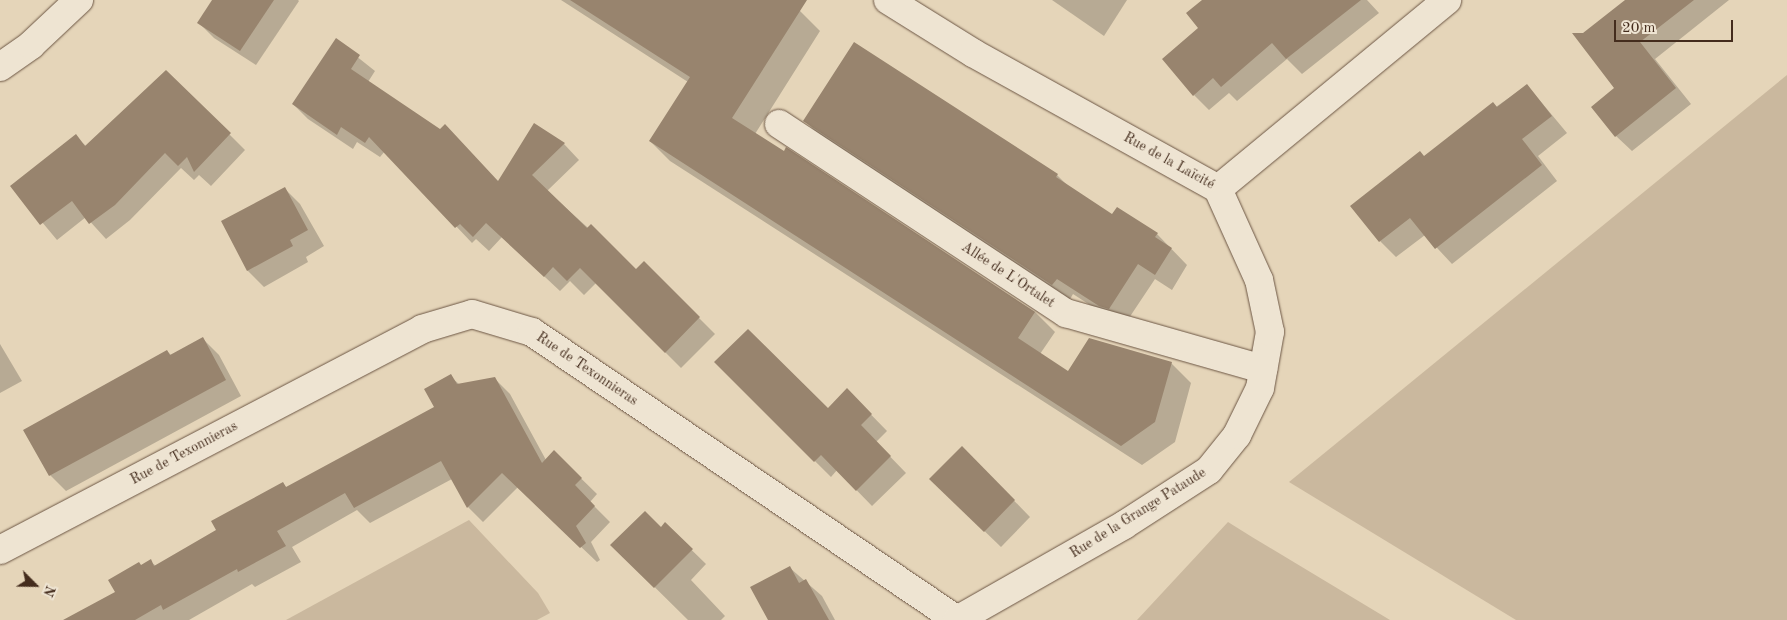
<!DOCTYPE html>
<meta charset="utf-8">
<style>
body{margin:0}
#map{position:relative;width:1787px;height:620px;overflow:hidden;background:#e5d5b9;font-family:"Old Standard TT",serif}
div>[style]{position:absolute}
.green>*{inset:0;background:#cab89e}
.shadow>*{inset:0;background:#0003}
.building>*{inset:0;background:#98846e}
.roads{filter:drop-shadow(0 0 1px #6c5644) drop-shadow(0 0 1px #6c5644)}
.street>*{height:28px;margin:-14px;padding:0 14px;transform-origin:14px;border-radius:14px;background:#eee4d2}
span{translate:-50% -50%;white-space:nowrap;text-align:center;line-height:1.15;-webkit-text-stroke:5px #eee4d2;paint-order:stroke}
.street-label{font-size:14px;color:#442c1d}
.north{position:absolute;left:10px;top:560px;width:50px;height:50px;-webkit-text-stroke:4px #eee4d2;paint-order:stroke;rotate:113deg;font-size:14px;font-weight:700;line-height:20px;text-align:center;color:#442c1d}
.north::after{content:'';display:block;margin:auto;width:18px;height:22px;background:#442c1d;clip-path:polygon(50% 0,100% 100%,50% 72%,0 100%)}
.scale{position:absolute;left:1614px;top:20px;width:119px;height:22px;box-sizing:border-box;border:2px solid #442c1d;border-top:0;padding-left:6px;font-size:15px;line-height:18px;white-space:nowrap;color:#442c1d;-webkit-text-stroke:4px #eee4d2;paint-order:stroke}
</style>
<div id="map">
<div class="green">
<i style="clip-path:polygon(1787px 75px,1787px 620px,1516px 620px,1289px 482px)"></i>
<i style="clip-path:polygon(469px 520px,538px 593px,550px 613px,537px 620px,286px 620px)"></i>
<i style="clip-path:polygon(1228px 522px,1252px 537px,1390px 620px,1137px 620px)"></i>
</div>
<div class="shadow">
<i style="clip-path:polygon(213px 0,298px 0,299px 1px,256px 65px,214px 38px,199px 23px)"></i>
<i style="clip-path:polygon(561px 0,783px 0,800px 11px,820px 31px,755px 134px,1035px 312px,1055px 332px,1040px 354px,1069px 373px,1171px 363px,1191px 383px,1175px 442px,1142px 465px,670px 161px,650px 141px,688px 82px)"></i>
<i style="clip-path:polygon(1052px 0,1127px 0,1104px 36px)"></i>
<i style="clip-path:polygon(1261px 0,1367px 0,1379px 13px,1302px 74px,1287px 59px,1237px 101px,1229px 93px,1209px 110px,1194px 95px)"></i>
<i style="clip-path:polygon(1627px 0,1729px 0,1655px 59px,1691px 104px,1632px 151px,1616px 136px,1616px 89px,1584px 34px)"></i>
<i style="clip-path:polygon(336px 40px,375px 71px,368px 82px,499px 182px,534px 125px,564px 144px,579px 160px,547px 191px,636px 271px,644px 263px,715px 334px,681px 368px,596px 283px,584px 295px,570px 281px,560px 291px,502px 237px,489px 251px,476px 239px,472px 243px,385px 151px,380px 157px,357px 142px,353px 149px,308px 119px,293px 104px)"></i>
<i style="clip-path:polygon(166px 71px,245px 150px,211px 186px,199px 175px,194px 180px,181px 168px,130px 220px,106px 239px,86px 217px,57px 240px,12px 186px,75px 136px,86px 146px)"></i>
<i style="clip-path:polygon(1527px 85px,1567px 133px,1538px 156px,1557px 181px,1452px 264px,1425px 235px,1396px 257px,1380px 241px,1425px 157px)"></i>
<i style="clip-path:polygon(805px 121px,1057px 175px,1070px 188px,1113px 216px,1157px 234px,1187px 265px,1172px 290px,1155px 279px,1125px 324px,1116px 322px,1073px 294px,1069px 301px,821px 137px)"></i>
<i style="clip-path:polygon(284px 188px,300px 204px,324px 246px,306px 257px,308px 262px,264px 287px,248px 271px,222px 222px)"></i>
<i style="clip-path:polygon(203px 339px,219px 355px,241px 396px,66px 491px,50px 475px,167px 351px,172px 356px)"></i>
<i style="clip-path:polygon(0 344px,22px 381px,0 393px)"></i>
<i style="clip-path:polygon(715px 362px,828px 409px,847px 390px,887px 431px,876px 442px,906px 473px,872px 506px,837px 470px,831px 477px)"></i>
<i style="clip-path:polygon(450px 376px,460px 385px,494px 378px,510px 394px,546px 460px,554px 452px,597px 494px,590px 502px,610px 522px,591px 542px,600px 560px,597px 562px,518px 487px,483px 522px,468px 507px,452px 479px,370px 523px,357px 510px,292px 547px,301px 562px,255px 587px,252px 584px,189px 620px,65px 620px,117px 593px,142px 566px,150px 561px,156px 566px,217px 531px,283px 484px,287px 488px,436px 408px)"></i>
<i style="clip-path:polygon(962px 447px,1030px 517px,1001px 547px,947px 495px)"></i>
<i style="clip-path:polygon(665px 524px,706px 564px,691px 580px,725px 616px,721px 620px,688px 620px,612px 545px,661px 529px)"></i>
<i style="clip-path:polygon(790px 568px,822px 596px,835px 620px,769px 620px)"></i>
</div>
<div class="building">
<i style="clip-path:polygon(212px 0,274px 0,240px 51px,197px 23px)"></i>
<i style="clip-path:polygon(570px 0,807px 0,732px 118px,784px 151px,786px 147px,1035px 312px,1018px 338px,1068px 371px,1089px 338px,1172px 362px,1155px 422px,1121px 446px,649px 141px,690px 77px)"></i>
<i style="clip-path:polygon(1202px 0,1361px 0,1286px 59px,1272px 43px,1221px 87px,1213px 78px,1193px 96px,1162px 59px,1198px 28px,1186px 13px)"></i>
<i style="clip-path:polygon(1625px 0,1694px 0,1640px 42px,1676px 88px,1615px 137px,1591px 107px,1614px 88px,1572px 33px,1583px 33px)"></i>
<i style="clip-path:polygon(336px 38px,360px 55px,351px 69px,440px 129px,445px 124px,498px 181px,534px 123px,565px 143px,532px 175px,587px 228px,591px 224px,636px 269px,644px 261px,700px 317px,665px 353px,580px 268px,567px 281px,553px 267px,544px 277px,486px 223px,473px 237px,460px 224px,455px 228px,369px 137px,365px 143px,341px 127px,337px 135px,292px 104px)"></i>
<i style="clip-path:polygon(854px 42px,1058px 174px,1056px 177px,1112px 214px,1117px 207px,1158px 233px,1155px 237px,1172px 248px,1155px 275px,1138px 264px,1109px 309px,1099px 306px,1057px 279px,1052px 285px,803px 121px)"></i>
<i style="clip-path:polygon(166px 70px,231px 133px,194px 172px,187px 157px,178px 166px,165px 153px,115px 205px,89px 224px,72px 201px,40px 225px,10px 186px,76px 134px,85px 146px)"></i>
<i style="clip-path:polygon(1527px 84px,1552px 116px,1522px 139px,1542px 165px,1435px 249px,1410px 218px,1379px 242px,1350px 206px,1420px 151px,1424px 156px,1493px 102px,1497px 107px)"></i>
<i style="clip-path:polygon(285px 187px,308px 230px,290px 240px,293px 246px,247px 271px,221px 221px)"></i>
<i style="clip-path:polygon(748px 329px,828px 408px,847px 388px,872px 414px,861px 425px,891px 456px,856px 491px,821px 455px,814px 462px,714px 362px)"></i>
<i style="clip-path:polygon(203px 337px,226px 380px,49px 476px,23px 430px,167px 350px,170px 355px)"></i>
<i style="clip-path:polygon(451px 374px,457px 384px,495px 377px,542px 463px,554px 450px,582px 478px,575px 485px,595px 506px,576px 526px,586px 543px,580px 548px,502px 473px,467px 508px,441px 461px,354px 508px,345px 493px,277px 531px,286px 546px,238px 572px,237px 569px,163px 610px,161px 605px,135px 620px,63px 620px,115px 592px,108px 580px,139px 562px,141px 565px,151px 559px,154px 566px,216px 530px,211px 521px,283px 482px,286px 487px,434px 407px,424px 389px)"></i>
<i style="clip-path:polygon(962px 446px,1015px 500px,984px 532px,929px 479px)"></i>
<i style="clip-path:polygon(645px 511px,661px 527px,665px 522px,693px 549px,654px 588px,610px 545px)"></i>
<i style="clip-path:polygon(790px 566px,799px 583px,806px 579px,829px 620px,768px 620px,750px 587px)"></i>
</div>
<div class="roads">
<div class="street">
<i style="left:888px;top:0;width:100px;rotate:31.9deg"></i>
<i style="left:973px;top:53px;width:280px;rotate:29deg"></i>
<i style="left:0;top:67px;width:38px;rotate:-35deg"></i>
<i style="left:31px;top:45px;width:66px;rotate:-43.2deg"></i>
<i style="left:779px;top:124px;width:344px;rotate:33.4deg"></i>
<i style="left:1066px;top:313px;width:205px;rotate:15.9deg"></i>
<i style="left:1218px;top:189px;width:297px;rotate:-39.5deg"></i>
<i style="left:0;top:550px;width:476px;rotate:-27.6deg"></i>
<i style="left:422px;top:329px;width:52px;rotate:-16.7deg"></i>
<i style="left:472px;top:314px;width:63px;rotate:16.7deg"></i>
<i style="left:532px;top:332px;width:513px;rotate:34.12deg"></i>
<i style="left:957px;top:620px;width:192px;rotate:-29.6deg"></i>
<i style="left:1124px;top:525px;width:101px;rotate:-32.9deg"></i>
<i style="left:1209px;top:470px;width:45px;rotate:-51.3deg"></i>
<i style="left:1237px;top:435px;width:52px;rotate:-63.9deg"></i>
<i style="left:1260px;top:388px;width:57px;rotate:-79.9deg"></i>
<i style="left:1270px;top:332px;width:53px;rotate:-101.9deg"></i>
<i style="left:1259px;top:280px;width:100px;rotate:-114.3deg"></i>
</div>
</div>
<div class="street-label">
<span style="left:1169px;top:161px;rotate:29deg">Rue de la Laïcité</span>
<span style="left:1008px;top:275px;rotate:33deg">Allée de L'Ortalet</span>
<span style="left:587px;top:369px;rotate:34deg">Rue de Texonnieras</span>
<span style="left:184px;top:453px;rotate:-28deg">Rue de Texonnieras</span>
<span style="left:1138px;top:513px;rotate:-32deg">Rue de la Grange Pataude</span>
</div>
<div class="north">N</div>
<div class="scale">20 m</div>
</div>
